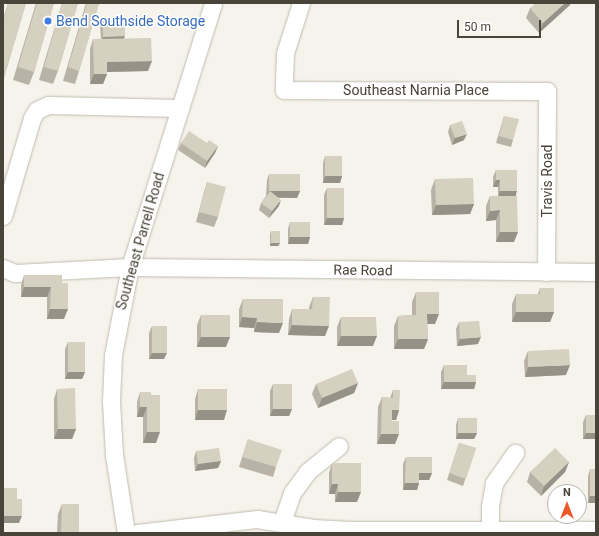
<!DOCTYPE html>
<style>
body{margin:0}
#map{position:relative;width:599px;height:536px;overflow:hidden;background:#f5f3ec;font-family:Roboto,sans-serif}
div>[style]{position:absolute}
.roads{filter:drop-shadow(0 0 1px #c0bbae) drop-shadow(0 0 1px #c0bbae)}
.minor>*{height:17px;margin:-8.5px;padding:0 8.5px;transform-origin:8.5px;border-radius:8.5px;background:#fff}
.wall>*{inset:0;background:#b8b3a6}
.shaded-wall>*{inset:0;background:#969287}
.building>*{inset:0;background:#d6d0c1}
.dots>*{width:11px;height:11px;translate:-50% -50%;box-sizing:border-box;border:2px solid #fff;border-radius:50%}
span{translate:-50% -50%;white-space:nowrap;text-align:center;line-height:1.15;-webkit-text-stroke:3px #fff;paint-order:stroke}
.shop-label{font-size:14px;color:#366cbe}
.left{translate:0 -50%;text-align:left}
.street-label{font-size:14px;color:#494439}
.frame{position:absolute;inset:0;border:4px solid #494439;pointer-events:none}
.north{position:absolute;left:547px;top:484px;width:40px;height:40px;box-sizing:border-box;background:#fff;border:1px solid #b6b4b0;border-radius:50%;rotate:0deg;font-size:11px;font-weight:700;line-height:16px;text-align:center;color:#494439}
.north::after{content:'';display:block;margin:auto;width:14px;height:18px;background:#ee5929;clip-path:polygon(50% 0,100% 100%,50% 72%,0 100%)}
.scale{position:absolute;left:457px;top:20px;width:84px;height:18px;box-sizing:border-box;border:2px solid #494439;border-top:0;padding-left:5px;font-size:12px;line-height:14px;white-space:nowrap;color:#494439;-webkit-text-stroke:3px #fff;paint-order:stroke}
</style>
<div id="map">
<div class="roads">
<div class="minor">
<i style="left:301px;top:3px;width:52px;rotate:107.7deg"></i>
<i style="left:285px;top:53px;width:37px;rotate:92deg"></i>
<i style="left:284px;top:90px;width:263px;rotate:0.2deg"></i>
<i style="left:547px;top:91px;width:181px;rotate:90.3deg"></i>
<i style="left:3px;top:216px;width:102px;rotate:-73.5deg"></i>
<i style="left:32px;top:118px;width:9px;rotate:-58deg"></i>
<i style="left:37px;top:110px;width:12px;rotate:-24deg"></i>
<i style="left:48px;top:105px;width:132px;rotate:1.3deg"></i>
<i style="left:3px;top:268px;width:13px;rotate:23deg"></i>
<i style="left:15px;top:273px;width:115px;rotate:-3deg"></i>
<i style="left:130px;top:267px;width:466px;rotate:0.6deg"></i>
<i style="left:282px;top:522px;width:31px;rotate:-71deg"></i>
<i style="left:292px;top:493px;width:26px;rotate:-54deg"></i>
<i style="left:307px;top:472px;width:41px;rotate:-39.1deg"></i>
<i style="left:126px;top:533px;width:79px;rotate:-98.7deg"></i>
<i style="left:114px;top:455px;width:54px;rotate:-93.2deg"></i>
<i style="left:111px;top:401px;width:46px;rotate:-87.5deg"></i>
<i style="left:113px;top:355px;width:90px;rotate:-79.1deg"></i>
<i style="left:130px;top:267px;width:277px;rotate:-72.5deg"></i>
<i style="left:137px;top:533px;width:121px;rotate:-6.7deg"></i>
<i style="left:257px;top:519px;width:57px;rotate:9.1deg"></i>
<i style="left:313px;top:528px;width:37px;rotate:3deg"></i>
<i style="left:350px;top:530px;width:246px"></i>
<i style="left:490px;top:533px;width:27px;rotate:-90deg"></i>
<i style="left:490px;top:506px;width:23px;rotate:-80deg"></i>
<i style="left:494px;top:483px;width:37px;rotate:-55deg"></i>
</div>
</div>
<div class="wall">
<i style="clip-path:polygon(8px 3px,26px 3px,3px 81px,3px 19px)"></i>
<i style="clip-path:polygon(36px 3px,54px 3px,34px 72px,29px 85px,13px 80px)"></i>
<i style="clip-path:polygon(62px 3px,78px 3px,58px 71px,53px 84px,39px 80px)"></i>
<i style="clip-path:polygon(86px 3px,99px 3px,79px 71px,75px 84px,63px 81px)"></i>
<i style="clip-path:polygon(570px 5px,539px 33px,526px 18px,530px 8px)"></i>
<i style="clip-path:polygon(103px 19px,124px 39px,148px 71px,107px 72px,107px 74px,103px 84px,90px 84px,90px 49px,93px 39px,101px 39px,100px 25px)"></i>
<i style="clip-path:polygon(504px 116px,513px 140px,511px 147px,496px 143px)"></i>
<i style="clip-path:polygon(450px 125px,464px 140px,452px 145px,448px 132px)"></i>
<i style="clip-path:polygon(181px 143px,207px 143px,218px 146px,215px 153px,205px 168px,178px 150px)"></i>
<i style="clip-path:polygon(325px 156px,342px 176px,340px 183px,323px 183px,323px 163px)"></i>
<i style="clip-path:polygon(496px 170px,516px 196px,514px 242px,496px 242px,496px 220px,486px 221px,486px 206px,490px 196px,498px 196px,498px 187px,493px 187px,493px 177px)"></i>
<i style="clip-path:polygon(269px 174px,300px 191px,297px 198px,279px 198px,279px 206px,269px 218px,259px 210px,261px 203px,266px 196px,267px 180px)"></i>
<i style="clip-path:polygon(435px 179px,474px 204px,470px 214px,432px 215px,431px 190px)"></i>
<i style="clip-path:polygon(207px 182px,218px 217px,214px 227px,196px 222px,204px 192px)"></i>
<i style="clip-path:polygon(327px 188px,344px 218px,342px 225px,324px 225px,324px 195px)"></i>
<i style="clip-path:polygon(290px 222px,310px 237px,308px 244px,288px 244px,288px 229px)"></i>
<i style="clip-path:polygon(271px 231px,280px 243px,278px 246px,270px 246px,270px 234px)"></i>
<i style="clip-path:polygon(24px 275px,62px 283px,64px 319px,47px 319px,47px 297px,21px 297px,21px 285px)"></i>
<i style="clip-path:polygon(540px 288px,554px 312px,550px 322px,512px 322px,512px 304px,516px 294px,538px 294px)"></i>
<i style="clip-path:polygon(416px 292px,435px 324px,427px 324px,428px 339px,424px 349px,394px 349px,394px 326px,398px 316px,412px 315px,412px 302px)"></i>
<i style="clip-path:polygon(313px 297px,325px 336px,288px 335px,289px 319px,292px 309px,309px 309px,309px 307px)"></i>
<i style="clip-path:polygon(243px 299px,279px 333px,254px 332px,254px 328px,239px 327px,239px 309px)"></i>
<i style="clip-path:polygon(201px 315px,226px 347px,197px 347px,197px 325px)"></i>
<i style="clip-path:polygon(341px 317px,373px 346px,337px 346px,337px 327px)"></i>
<i style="clip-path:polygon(459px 322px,478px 344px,457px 346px,456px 329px)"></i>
<i style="clip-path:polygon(152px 326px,164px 359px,149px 359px,149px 333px)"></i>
<i style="clip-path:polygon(68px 342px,85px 372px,82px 379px,65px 379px,65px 349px)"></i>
<i style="clip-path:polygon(528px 351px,566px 375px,525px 377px,524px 361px)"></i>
<i style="clip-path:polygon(444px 365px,467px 375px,476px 382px,474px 389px,441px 389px,441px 372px)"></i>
<i style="clip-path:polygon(358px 383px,354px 393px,318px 408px,312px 394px,316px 384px)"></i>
<i style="clip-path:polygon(273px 384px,292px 409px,289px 416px,270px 416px,270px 391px)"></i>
<i style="clip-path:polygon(57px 389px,76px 429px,72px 439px,54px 439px,54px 399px)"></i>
<i style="clip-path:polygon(198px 389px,224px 420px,195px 420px,195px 399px)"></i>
<i style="clip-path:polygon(393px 390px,399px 410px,396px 420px,392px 420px,395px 444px,377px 444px,378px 407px,382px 397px,390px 398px)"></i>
<i style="clip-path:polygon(140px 392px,151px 395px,156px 443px,143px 443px,143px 417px,137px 417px,137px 402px)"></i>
<i style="clip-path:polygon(586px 415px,596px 439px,583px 439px,583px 422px)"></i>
<i style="clip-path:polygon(458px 418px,477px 433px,474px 439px,456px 439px,456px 425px)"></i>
<i style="clip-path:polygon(248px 439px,276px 467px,273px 477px,239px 467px)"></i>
<i style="clip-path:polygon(459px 443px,476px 448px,463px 486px,447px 480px)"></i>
<i style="clip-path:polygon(196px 451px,221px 461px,218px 468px,195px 471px,194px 458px)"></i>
<i style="clip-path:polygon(406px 457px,432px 473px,429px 480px,419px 480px,419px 483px,417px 490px,403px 490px,403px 464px)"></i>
<i style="clip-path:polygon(569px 462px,565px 472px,541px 496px,527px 482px,530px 472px)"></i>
<i style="clip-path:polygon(332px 463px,357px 502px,335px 502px,335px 494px,329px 494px,329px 473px)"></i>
<i style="clip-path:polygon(590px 469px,596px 503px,588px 503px,588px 476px)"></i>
<i style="clip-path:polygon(62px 504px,79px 533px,57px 533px,58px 514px)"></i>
</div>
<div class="shaded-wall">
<i style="clip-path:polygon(565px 3px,571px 3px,570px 5px,539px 33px,543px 23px)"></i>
<i style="clip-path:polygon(125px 36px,122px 43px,101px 44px,103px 37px)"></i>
<i style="clip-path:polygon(152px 61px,148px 71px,103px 72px,107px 62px)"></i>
<i style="clip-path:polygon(94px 74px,107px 74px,103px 84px,90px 84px)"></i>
<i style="clip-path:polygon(467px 134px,464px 140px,452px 145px,455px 138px)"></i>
<i style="clip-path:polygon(218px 146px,215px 153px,205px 168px,207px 161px)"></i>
<i style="clip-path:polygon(325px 176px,342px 176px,340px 183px,323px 183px)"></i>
<i style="clip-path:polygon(496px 180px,500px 180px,498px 187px,493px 187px)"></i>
<i style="clip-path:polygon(269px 191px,300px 191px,297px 198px,266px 197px)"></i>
<i style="clip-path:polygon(500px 191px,517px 191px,515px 198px,498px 198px)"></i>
<i style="clip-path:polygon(281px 200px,279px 206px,269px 218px,272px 211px)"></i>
<i style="clip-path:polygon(474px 204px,470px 214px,432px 215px,436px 205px)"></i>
<i style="clip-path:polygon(500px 210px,496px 220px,486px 221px,490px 211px)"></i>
<i style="clip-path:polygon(327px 218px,344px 218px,342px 225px,324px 225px)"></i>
<i style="clip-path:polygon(500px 232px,518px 232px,514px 242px,496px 242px)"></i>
<i style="clip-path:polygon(290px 237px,310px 237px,308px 244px,288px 244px)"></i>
<i style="clip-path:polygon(271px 243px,280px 243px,278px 246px,270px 246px)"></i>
<i style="clip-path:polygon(24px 287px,51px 287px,47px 297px,21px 297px)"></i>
<i style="clip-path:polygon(50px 309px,68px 309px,64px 319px,47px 319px)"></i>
<i style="clip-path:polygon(516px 312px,554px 312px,550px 322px,512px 322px)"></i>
<i style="clip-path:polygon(427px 314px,439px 314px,435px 324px,424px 324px)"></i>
<i style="clip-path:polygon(242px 317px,257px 318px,254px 328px,239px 327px)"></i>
<i style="clip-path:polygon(257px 322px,283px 323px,279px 333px,254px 332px)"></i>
<i style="clip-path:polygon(292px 325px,329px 326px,325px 336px,288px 335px)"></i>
<i style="clip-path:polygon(341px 336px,377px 336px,373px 346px,337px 346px)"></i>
<i style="clip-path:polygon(201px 337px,230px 337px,226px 347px,197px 347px)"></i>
<i style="clip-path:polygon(481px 337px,478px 344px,457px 346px,460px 339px)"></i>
<i style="clip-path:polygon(398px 339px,428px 339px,424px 349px,394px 349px)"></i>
<i style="clip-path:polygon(152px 353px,167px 353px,164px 359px,149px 359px)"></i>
<i style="clip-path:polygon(570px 365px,566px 375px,525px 377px,528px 367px)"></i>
<i style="clip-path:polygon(68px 372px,85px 372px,82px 379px,65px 379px)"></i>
<i style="clip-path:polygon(444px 382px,476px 382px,474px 389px,441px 389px)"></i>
<i style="clip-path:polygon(358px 383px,354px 393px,318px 408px,322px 398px)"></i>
<i style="clip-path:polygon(140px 407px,147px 407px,143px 417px,137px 417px)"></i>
<i style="clip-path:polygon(273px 409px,292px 409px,289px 416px,270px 416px)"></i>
<i style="clip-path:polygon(198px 410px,227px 410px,224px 420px,195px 420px)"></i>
<i style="clip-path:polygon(392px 410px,399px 410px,396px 420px,389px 420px)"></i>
<i style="clip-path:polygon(58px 429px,76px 429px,72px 439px,54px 439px)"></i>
<i style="clip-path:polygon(147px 432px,160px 432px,156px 443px,143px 443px)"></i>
<i style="clip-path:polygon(458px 433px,477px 433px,474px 439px,456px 439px)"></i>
<i style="clip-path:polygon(586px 433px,596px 433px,596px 439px,583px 439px)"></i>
<i style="clip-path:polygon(381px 434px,399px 434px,395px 444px,377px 444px)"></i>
<i style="clip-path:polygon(221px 461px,218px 468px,195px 471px,198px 464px)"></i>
<i style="clip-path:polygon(569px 462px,565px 472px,541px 496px,544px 486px)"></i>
<i style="clip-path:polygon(419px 473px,432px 473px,429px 480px,417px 480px)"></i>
<i style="clip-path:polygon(405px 483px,419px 483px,417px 490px,403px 490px)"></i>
<i style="clip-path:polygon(332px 484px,338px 484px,335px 494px,329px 494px)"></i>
<i style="clip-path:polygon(338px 492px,361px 492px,357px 502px,335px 502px)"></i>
<i style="clip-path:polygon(590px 496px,596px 496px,596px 503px,588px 503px)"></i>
<i style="clip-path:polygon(3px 516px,22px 516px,19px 523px,3px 523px)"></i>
</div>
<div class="building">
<i style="clip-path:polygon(8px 3px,26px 3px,4px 77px,3px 77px,3px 22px)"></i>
<i style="clip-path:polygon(37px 3px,54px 3px,34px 72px,18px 67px)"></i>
<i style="clip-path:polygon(62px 3px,78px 3px,58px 71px,44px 67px)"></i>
<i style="clip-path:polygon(87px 3px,99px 3px,79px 71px,68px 67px)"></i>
<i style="clip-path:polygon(536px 3px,565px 3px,543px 23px,530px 8px)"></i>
<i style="clip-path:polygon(125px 18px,125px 36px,103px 37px,103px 19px)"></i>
<i style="clip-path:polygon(151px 38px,152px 61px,107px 62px,107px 74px,94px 74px,93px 39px)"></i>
<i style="clip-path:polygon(504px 116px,519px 119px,513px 140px,499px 136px)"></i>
<i style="clip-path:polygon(462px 121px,467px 134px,455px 138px,450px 125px)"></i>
<i style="clip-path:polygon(189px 131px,207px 143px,209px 140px,218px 146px,207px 161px,181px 143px)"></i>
<i style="clip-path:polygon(325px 156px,342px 156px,342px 176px,325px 176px)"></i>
<i style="clip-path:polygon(496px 170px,517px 170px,517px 191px,500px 191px,500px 180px,496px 180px)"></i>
<i style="clip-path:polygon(269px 174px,300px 174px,300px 191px,269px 191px)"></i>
<i style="clip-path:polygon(473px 178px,474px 204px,436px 205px,435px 179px)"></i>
<i style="clip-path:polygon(207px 182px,226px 187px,218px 217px,199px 212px)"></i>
<i style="clip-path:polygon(327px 188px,344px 188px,344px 218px,327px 218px)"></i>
<i style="clip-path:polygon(270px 191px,281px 200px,272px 211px,261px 203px)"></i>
<i style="clip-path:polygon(490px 196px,517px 196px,518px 232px,500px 232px,500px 210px,490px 211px)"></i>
<i style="clip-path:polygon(290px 222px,310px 222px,310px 237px,290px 237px)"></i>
<i style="clip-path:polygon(271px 231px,280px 231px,280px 243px,271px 243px)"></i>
<i style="clip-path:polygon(24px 275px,62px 275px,62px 283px,68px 283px,68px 309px,50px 309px,51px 287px,24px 287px)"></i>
<i style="clip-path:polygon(540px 288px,554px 288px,554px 312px,516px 312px,516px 294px,540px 294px)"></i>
<i style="clip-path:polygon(416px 292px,439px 292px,439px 314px,427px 314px,428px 339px,398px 339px,398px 316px,416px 315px)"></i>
<i style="clip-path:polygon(313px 297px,330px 297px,329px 326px,292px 325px,292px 309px,312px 309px)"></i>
<i style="clip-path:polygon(243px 299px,283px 299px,283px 323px,257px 322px,257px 318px,242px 317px)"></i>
<i style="clip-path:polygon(201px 315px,230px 315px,230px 337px,201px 337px)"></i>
<i style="clip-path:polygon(341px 317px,376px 317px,377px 336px,341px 336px)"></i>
<i style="clip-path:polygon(479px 321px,481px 337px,460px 339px,459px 322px)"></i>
<i style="clip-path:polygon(152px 326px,167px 326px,167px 353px,152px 353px)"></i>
<i style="clip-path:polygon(68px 342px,85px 342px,85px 372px,68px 372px)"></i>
<i style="clip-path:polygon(569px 349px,570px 365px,528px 367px,528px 351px)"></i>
<i style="clip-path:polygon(444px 365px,467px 365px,467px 375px,476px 375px,476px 382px,444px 382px)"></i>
<i style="clip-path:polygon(352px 369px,358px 383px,322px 398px,316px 384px)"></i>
<i style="clip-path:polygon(273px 384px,292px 384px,292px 409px,273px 409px)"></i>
<i style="clip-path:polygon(75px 388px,76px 429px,58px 429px,57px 389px)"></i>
<i style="clip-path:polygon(198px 389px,227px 389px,227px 410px,198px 410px)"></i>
<i style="clip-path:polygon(393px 390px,400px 390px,399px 410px,392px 410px,392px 421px,399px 421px,399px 434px,381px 434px,382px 397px,393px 398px)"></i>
<i style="clip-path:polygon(140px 392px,151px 392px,151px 395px,160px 395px,160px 432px,147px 432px,147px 407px,140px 407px)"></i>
<i style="clip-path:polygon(586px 415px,596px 415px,596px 433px,586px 433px)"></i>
<i style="clip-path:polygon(458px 418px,477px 418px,477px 433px,458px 433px)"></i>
<i style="clip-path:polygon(248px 439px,282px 450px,276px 467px,242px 457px)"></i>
<i style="clip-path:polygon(459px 443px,476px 448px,466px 479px,449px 473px)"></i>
<i style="clip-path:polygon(219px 448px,221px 461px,198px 464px,196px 451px)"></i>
<i style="clip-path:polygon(555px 448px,569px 462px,544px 486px,530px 472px)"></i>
<i style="clip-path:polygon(406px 457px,432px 457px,432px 473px,419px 473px,419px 483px,405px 483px)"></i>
<i style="clip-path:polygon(332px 463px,361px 463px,361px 492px,338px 492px,338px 484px,332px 484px)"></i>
<i style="clip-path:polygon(590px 469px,596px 469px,596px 496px,590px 496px)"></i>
<i style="clip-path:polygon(3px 488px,17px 488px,17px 499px,22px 499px,22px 516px,3px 516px)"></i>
<i style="clip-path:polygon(62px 504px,79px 504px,79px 533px,61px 533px)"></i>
</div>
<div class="dots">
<i style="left:48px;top:21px;background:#3f7fe0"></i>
</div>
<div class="shop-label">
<span class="left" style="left:56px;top:21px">Bend Southside Storage</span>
</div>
<div class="street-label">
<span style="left:416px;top:90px">Southeast Narnia Place</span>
<span style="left:547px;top:181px;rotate:-90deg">Travis Road</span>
<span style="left:140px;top:241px;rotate:-74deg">Southeast Parrell Road</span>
<span style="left:363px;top:270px;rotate:1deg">Rae Road</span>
</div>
<div class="frame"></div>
<div class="north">N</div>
<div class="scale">50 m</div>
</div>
